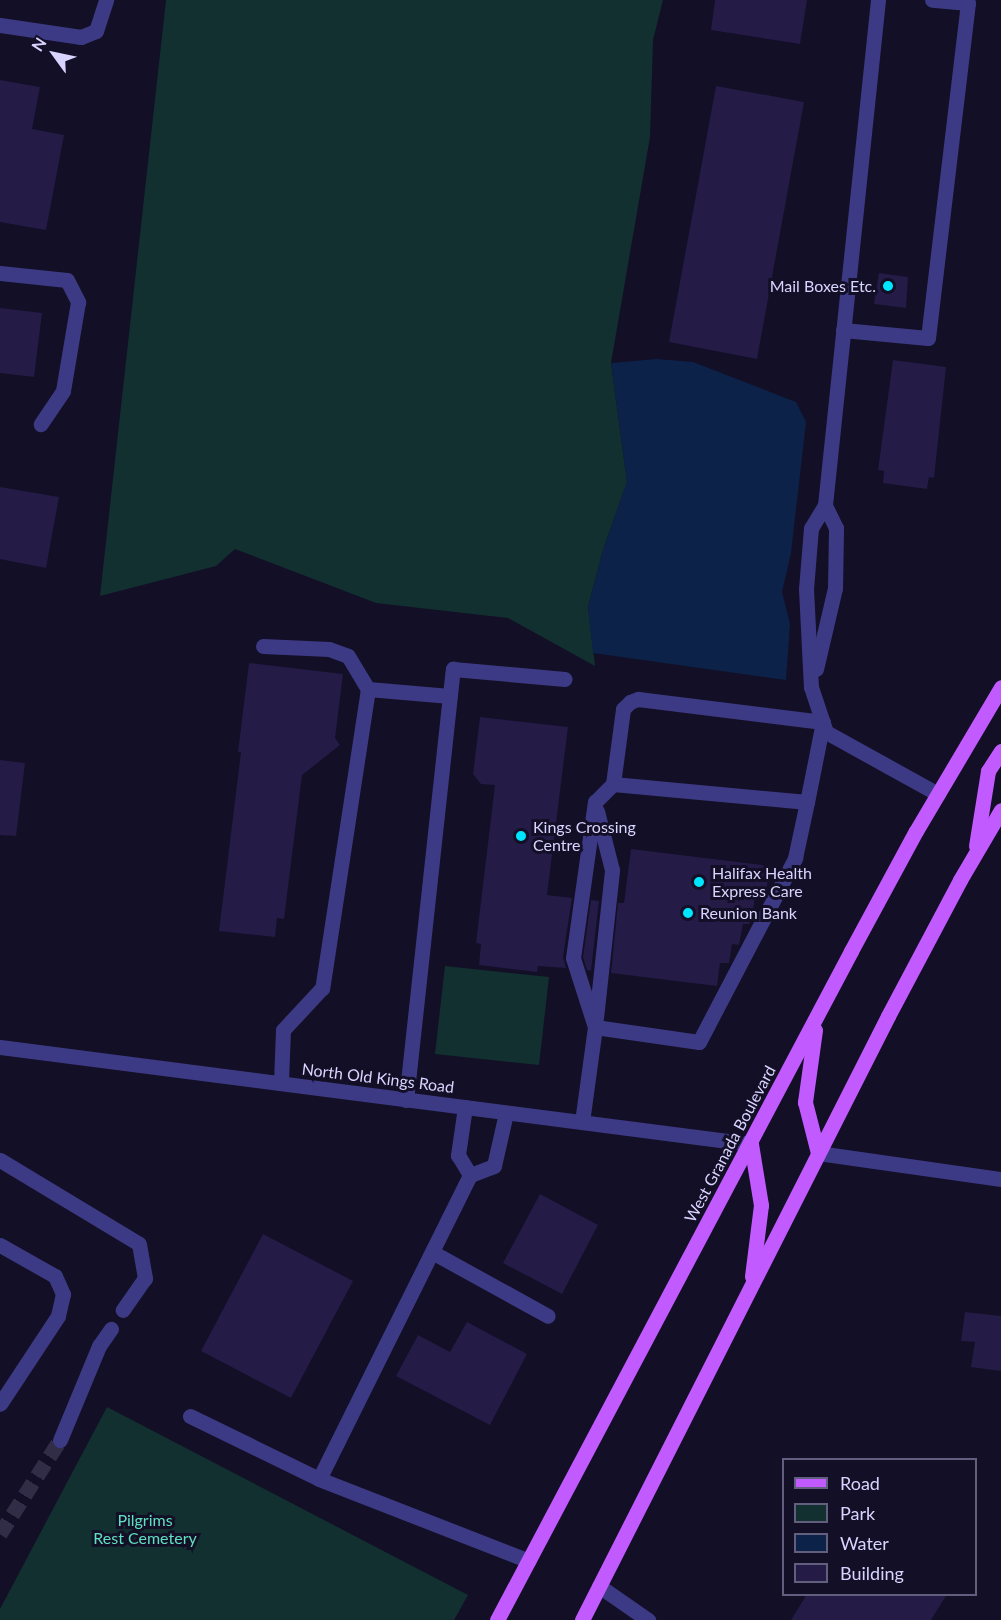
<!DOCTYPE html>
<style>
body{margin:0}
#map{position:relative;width:1001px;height:1620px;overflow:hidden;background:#130f26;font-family:Lato,sans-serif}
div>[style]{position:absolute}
.green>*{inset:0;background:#12302f}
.water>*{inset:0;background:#0c2248}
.building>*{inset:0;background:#241b47}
.minor-tunnel>*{height:15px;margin-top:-7.5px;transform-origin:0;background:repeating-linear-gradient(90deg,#312d47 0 15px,transparent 0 23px)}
.minor>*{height:15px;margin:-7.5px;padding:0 7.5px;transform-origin:7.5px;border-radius:7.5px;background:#3d3a85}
.major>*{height:15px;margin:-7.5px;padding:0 7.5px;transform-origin:7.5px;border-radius:7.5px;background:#c25bff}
.dots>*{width:16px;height:16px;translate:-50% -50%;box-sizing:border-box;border:3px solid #130f26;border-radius:50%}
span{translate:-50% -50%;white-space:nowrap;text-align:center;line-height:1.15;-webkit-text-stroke:6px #130f26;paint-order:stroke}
.poi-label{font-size:16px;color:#d9d4ff}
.right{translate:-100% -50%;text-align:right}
.left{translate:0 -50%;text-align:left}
.street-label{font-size:16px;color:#d9d4ff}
.park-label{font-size:16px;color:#5fe0c0}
.legend{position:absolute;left:782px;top:1458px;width:195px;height:138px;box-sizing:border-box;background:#130f26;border:2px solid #625e7d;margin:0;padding:8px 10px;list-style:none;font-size:18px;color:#d9d4ff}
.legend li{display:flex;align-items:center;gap:12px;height:30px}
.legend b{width:30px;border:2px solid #625e7d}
.north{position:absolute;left:24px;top:24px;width:60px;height:60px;-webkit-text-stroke:4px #130f26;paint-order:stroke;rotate:303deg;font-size:16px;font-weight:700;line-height:24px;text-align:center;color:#d9d4ff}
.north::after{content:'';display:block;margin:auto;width:21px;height:27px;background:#d9d4ff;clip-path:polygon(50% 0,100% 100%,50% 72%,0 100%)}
</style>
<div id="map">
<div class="green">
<i style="clip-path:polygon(166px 0,663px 0,653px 40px,650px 137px,611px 363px,627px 482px,603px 550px,588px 607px,595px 666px,508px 618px,376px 603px,235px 549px,216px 566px,100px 596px)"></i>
<i style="clip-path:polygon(445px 966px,549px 977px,539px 1065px,435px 1054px)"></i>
<i style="clip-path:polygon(107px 1407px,468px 1595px,454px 1620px,0 1620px,0 1609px)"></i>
</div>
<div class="water">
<i style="clip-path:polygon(657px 359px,693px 362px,796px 402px,806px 422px,791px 553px,782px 592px,790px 624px,786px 680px,593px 653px,588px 607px,603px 550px,627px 482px,611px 363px)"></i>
</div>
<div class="building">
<i style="clip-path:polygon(715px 0,807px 0,800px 44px,711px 30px)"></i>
<i style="clip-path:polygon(0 80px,40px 87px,32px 129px,64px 135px,46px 230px,0 222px)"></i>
<i style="clip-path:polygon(716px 86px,804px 102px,757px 359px,669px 342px)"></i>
<i style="clip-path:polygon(879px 273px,908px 277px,906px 308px,874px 304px)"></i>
<i style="clip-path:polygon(0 308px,42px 313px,34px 377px,0 373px)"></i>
<i style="clip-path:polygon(893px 360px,946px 367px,934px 478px,929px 477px,927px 489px,883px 483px,884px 471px,878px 470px)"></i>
<i style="clip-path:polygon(0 487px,59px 497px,46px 568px,0 559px)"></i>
<i style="clip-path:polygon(249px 663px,343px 674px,335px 738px,340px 745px,302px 775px,284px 919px,277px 918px,275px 937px,219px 931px,241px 752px,238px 752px)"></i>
<i style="clip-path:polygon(480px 717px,568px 727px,547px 895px,572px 898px,563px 957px,566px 968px,538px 966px,537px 972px,479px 965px,481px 944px,476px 943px,495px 785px,481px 784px,473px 774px)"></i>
<i style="clip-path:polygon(0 760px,25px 763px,16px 836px,0 835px)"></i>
<i style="clip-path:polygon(631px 849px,770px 866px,766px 892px,763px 897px,755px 895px,752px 920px,749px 924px,743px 924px,739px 945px,732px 944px,729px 963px,720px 963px,717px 986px,611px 973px,618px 903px,624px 903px)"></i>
<i style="clip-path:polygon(591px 900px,599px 901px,591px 971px,587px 970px,583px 957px)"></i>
<i style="clip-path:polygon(540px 1194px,598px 1225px,562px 1294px,503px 1263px)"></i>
<i style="clip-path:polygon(263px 1234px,353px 1281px,291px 1398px,201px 1351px)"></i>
<i style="clip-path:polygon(965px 1312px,1001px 1316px,1001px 1371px,971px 1367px,975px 1342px,961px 1341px)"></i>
<i style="clip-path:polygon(467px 1322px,527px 1354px,490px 1425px,396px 1376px,418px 1335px,450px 1352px)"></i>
<i style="clip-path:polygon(807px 1594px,947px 1594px,931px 1620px,791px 1620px)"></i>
</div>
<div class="minor-tunnel">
<i style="left:0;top:1534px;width:112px;rotate:-57.4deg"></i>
</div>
<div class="minor">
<i style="left:878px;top:0;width:508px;rotate:95.99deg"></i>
<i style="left:825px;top:505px;width:27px;rotate:121deg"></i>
<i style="left:811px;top:528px;width:61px;rotate:94.7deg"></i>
<i style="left:806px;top:589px;width:98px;rotate:87.1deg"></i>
<i style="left:811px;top:687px;width:47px;rotate:71.6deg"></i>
<i style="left:826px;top:732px;width:128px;rotate:29deg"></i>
<i style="left:0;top:25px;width:82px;rotate:8.4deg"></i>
<i style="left:81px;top:37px;width:16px;rotate:-22deg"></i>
<i style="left:96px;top:31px;width:33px;rotate:-72deg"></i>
<i style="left:0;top:273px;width:67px;rotate:6deg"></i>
<i style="left:67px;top:280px;width:25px;rotate:63deg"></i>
<i style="left:78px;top:302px;width:90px;rotate:99.6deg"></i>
<i style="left:63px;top:391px;width:40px;rotate:124deg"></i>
<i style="left:843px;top:330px;width:85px;rotate:5.4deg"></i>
<i style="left:928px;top:338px;width:337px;rotate:-83.2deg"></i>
<i style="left:968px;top:3px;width:36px;rotate:-175deg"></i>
<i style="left:263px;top:646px;width:66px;rotate:2.6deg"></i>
<i style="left:329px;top:649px;width:20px;rotate:20deg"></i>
<i style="left:348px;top:656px;width:39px;rotate:59deg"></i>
<i style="left:368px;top:689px;width:303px;rotate:98.7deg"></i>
<i style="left:322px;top:988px;width:57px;rotate:132.9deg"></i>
<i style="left:283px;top:1030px;width:53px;rotate:92.2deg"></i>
<i style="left:816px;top:669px;width:83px;rotate:-76.8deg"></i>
<i style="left:835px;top:588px;width:60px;rotate:-89deg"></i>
<i style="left:836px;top:528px;width:25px;rotate:-116deg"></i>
<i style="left:368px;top:689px;width:82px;rotate:4.9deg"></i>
<i style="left:596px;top:1018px;width:149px;rotate:-83.8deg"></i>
<i style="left:612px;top:870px;width:61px;rotate:-104.3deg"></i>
<i style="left:595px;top:1027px;width:72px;rotate:-107.7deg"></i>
<i style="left:573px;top:958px;width:158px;rotate:-82deg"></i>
<i style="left:595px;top:802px;width:25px;rotate:-45deg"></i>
<i style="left:0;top:1047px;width:757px;rotate:7.36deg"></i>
<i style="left:406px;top:1100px;width:434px;rotate:-83.8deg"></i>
<i style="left:453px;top:669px;width:112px;rotate:5.1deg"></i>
<i style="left:465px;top:1107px;width:49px;rotate:98.3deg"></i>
<i style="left:458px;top:1155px;width:23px;rotate:59deg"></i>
<i style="left:506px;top:1113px;width:54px;rotate:102.8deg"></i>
<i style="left:494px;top:1166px;width:26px;rotate:159deg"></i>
<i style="left:470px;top:1175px;width:339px;rotate:116.4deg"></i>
<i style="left:319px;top:1479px;width:225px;rotate:21.3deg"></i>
<i style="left:582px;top:1122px;width:96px;rotate:-82.2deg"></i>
<i style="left:595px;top:1027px;width:105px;rotate:8.2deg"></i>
<i style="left:699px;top:1042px;width:208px;rotate:-62.4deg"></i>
<i style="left:795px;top:858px;width:57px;rotate:-77.9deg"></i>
<i style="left:807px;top:802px;width:195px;rotate:-174.7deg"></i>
<i style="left:613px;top:784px;width:76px;rotate:-82.4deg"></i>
<i style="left:623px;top:709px;width:10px;rotate:-45deg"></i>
<i style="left:630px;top:702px;width:9px;rotate:-21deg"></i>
<i style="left:638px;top:699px;width:186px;rotate:7.1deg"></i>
<i style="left:823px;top:722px;width:82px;rotate:101.3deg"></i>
<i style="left:818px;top:1153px;width:185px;rotate:8.1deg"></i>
<i style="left:0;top:1160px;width:162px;rotate:31.1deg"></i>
<i style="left:139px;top:1244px;width:35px;rotate:80deg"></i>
<i style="left:145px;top:1278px;width:39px;rotate:125deg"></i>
<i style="left:0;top:1245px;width:63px;rotate:29.4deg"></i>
<i style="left:55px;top:1276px;width:20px;rotate:66deg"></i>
<i style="left:63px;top:1294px;width:23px;rotate:103deg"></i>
<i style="left:58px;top:1316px;width:105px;rotate:123.4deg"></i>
<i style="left:432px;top:1252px;width:132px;rotate:28.9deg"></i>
<i style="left:190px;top:1416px;width:144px;rotate:26deg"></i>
<i style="left:60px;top:1440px;width:102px;rotate:-67.5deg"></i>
<i style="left:99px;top:1346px;width:21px;rotate:-55deg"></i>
<i style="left:599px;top:1586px;width:60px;rotate:34.8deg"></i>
</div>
<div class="major">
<i style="left:976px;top:846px;width:76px;rotate:-80.9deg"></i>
<i style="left:988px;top:771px;width:24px;rotate:-57deg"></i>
<i style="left:815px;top:1030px;width:73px;rotate:97.9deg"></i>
<i style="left:805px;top:1102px;width:53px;rotate:75.7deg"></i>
<i style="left:751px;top:1144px;width:62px;rotate:80.7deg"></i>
<i style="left:761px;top:1205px;width:72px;rotate:97.2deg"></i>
<i style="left:497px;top:1620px;width:757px;rotate:-62.11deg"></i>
<i style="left:851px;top:951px;width:136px;rotate:-61.6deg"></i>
<i style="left:916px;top:831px;width:167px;rotate:-59.4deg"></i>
<i style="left:582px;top:1620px;width:677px;rotate:-63.13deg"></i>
<i style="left:888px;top:1016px;width:154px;rotate:-62.1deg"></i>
<i style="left:960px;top:880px;width:81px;rotate:-59.6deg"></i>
</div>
<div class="dots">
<i style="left:888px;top:286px;background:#00e5ff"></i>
<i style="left:521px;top:836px;background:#00e5ff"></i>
<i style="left:699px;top:882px;background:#00e5ff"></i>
<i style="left:688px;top:913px;background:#00e5ff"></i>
</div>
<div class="poi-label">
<span class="right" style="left:876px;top:286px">Mail Boxes Etc.</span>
<span class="left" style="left:533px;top:836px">Kings Crossing<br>Centre</span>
<span class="left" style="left:712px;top:882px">Halifax Health<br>Express Care</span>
<span class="left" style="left:700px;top:913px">Reunion Bank</span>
</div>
<div class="street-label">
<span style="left:378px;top:1078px;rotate:7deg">North Old Kings Road</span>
<span style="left:730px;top:1144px;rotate:-62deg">West Granada Boulevard</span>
</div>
<div class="park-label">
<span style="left:145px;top:1529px">Pilgrims<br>Rest Cemetery</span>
</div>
<ul class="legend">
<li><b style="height:8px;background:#c25bff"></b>Road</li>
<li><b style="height:16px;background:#12302f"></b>Park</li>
<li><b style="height:16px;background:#0c2248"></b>Water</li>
<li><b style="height:16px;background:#241b47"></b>Building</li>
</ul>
<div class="north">N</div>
</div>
